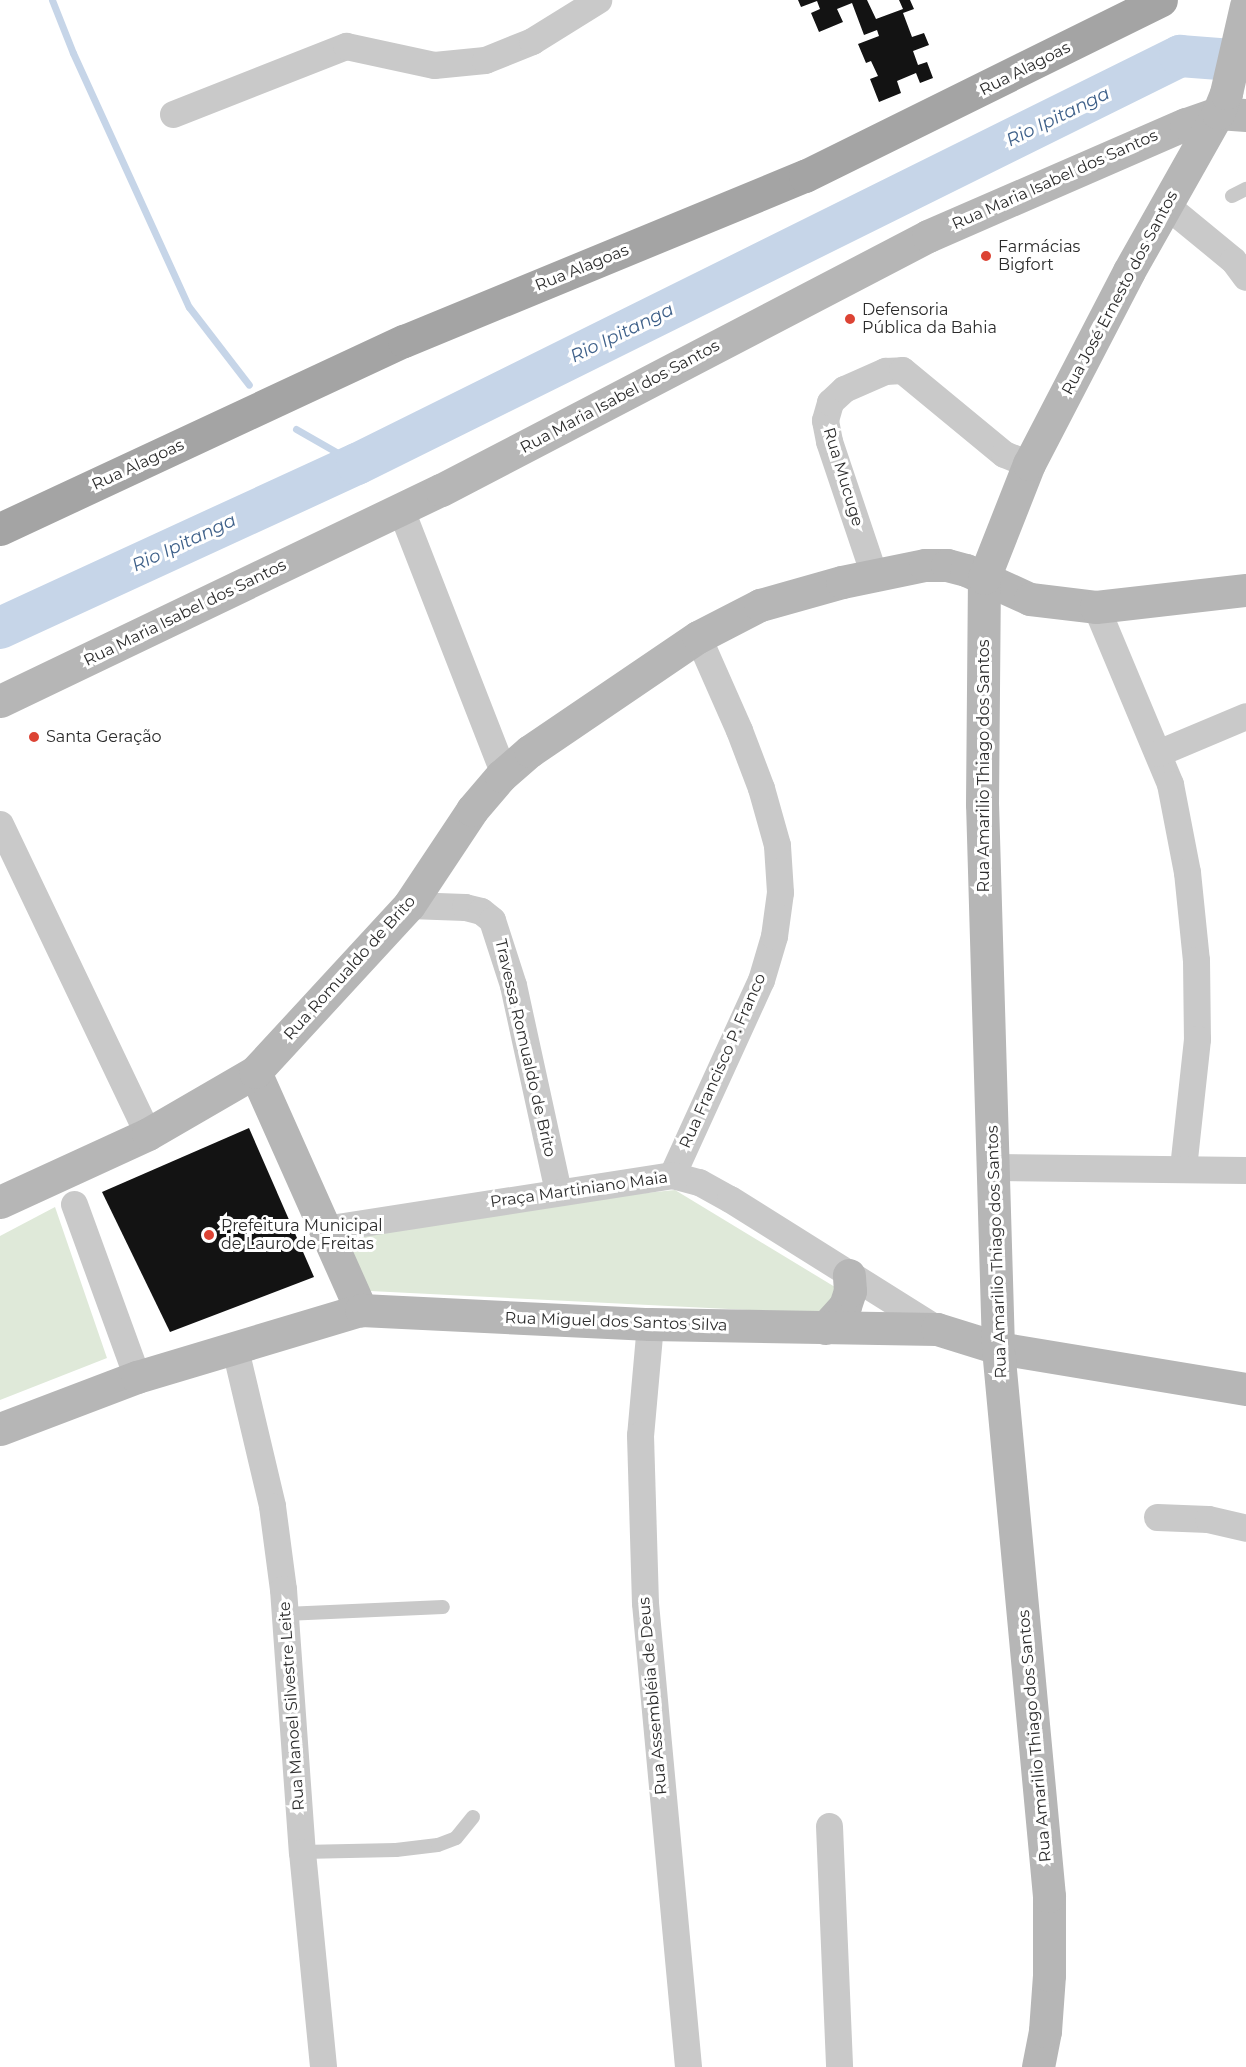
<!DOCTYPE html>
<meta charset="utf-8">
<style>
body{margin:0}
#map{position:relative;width:1246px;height:2067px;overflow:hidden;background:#fff;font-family:Montserrat,sans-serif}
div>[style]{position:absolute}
.green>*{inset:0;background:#dfe9d9}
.stream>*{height:7px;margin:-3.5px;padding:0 3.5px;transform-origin:3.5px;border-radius:3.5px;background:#c6d5e8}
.river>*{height:42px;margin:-21px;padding:0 21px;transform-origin:21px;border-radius:21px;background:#c6d5e8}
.building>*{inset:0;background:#131313}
.lane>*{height:14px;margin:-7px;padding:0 7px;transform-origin:7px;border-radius:7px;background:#c9c9c9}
.street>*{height:27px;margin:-13.5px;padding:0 13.5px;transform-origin:13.5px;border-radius:13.5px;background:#c9c9c9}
.secondary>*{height:33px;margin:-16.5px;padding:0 16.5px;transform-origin:16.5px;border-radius:16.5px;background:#b6b6b6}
.primary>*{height:33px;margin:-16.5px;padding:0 16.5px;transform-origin:16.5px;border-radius:16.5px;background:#a4a4a4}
.dots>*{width:16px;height:16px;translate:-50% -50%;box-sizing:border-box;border:3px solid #fff;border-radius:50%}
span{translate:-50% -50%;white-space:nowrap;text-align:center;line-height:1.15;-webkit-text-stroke:6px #fff;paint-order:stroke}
.street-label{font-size:16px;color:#2c2c2c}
.poi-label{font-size:16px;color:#2c2c2c}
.left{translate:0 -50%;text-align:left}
.water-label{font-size:18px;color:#3e6089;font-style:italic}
</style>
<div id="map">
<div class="green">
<i style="clip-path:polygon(675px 1190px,835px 1287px,830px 1314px,370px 1291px,339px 1224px)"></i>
<i style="clip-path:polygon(55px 1207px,107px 1358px,0 1400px,0 1236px)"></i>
</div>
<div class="stream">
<i style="left:52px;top:0;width:57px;rotate:68.4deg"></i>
<i style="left:73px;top:53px;width:279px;rotate:65.5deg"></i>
<i style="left:189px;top:307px;width:98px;rotate:52.4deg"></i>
<i style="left:296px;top:429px;width:70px;rotate:29.8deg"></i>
</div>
<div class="river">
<i style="left:0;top:628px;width:393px;rotate:-24.7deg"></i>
<i style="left:357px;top:464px;width:919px;rotate:-26.37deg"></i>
<i style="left:1180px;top:56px;width:66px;rotate:4.3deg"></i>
</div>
<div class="building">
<i style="clip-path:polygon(798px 0,867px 0,876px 19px,903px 9px,899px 0,910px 0,914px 9px,903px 13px,912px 37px,924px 33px,929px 45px,913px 51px,918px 65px,927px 62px,933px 78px,920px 83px,916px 73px,897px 81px,901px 93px,879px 102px,870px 79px,878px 76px,871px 61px,866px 63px,858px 44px,879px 36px,877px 30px,864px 35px,852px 3px,837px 9px,843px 22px,819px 32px,811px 13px,820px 9px,817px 1px,801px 7px)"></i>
<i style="clip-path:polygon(249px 1128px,314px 1277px,170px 1332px,102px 1192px)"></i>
</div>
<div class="lane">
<i style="left:1232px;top:196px;width:16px;rotate:-27deg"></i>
<i style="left:285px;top:1614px;width:158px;rotate:-2.5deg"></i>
<i style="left:302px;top:1852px;width:94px;rotate:-1.2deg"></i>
<i style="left:396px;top:1850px;width:42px;rotate:-6.8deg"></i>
<i style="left:438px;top:1845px;width:19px;rotate:-21deg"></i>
<i style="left:456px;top:1838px;width:27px;rotate:-51deg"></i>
</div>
<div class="street">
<i style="left:173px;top:114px;width:186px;rotate:-21.5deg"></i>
<i style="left:346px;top:46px;width:90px;rotate:12.2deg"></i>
<i style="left:434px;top:65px;width:51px;rotate:-5.6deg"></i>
<i style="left:485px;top:60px;width:51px;rotate:-22deg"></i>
<i style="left:532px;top:41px;width:78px;rotate:-31.8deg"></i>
<i style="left:1166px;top:205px;width:87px;rotate:39.4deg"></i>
<i style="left:1233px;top:260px;width:21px;rotate:53deg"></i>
<i style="left:401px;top:510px;width:283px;rotate:68.7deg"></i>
<i style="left:874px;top:575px;width:141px;rotate:-108.6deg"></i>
<i style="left:829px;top:441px;width:21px;rotate:-101deg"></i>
<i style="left:825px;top:420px;width:19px;rotate:-74deg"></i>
<i style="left:830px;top:402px;width:19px;rotate:-43deg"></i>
<i style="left:844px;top:389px;width:45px;rotate:-23.7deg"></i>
<i style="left:885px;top:371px;width:17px;rotate:-3deg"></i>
<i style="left:902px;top:370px;width:132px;rotate:39.5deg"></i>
<i style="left:1004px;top:454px;width:27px;rotate:22deg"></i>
<i style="left:1096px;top:607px;width:192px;rotate:67.3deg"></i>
<i style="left:1170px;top:784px;width:90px;rotate:79.1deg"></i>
<i style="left:1187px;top:872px;width:88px;rotate:84.2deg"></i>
<i style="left:1196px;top:960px;width:79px;rotate:89.3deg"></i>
<i style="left:1197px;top:1039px;width:130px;rotate:96.2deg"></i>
<i style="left:1158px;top:753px;width:95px;rotate:-22.8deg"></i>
<i style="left:0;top:824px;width:344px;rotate:64.5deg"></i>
<i style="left:409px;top:905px;width:56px;rotate:2deg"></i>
<i style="left:465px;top:907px;width:16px;rotate:14deg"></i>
<i style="left:481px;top:911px;width:14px;rotate:39deg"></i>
<i style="left:492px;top:920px;width:68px;rotate:72.1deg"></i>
<i style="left:513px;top:985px;width:212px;rotate:77.7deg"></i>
<i style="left:994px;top:1167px;width:252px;rotate:0.7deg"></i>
<i style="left:672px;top:1175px;width:214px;rotate:-65.5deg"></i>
<i style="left:761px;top:980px;width:46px;rotate:-73.5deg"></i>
<i style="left:774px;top:936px;width:44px;rotate:-82.2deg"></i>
<i style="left:780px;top:892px;width:47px;rotate:-93.7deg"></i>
<i style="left:777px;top:845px;width:59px;rotate:-105.7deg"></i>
<i style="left:761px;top:788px;width:62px;rotate:-110.8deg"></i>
<i style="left:739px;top:730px;width:102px;rotate:-113.8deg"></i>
<i style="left:74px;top:1204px;width:184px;rotate:70deg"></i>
<i style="left:324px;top:1229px;width:352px;rotate:-8.8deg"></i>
<i style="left:672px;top:1175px;width:28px;rotate:15deg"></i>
<i style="left:699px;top:1182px;width:35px;rotate:29deg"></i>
<i style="left:730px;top:1199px;width:244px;rotate:32.1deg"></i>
<i style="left:650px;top:1324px;width:111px;rotate:95.1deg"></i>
<i style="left:640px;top:1435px;width:168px;rotate:88.3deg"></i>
<i style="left:645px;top:1603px;width:466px;rotate:84.7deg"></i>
<i style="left:235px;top:1349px;width:161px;rotate:76.7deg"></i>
<i style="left:272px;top:1506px;width:84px;rotate:82.5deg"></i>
<i style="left:283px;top:1589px;width:264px;rotate:85.9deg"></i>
<i style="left:302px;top:1852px;width:216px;rotate:84.4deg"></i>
<i style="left:1157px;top:1517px;width:51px;rotate:2.2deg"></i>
<i style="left:1208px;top:1519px;width:39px;rotate:13deg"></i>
<i style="left:829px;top:1826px;width:241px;rotate:87.6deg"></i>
</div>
<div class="secondary">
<i style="left:0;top:701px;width:489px;rotate:-25.6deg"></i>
<i style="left:441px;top:490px;width:549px;rotate:-27.54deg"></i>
<i style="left:928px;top:236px;width:281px;rotate:-23.5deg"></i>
<i style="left:1186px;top:124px;width:34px;rotate:-19deg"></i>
<i style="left:1218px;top:113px;width:28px;rotate:4deg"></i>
<i style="left:255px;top:1072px;width:261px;rotate:66deg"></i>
<i style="left:0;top:1202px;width:163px;rotate:-24.7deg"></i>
<i style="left:148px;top:1134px;width:124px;rotate:-30.1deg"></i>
<i style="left:255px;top:1072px;width:227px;rotate:-47.3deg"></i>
<i style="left:409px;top:905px;width:114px;rotate:-56.4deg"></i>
<i style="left:472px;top:810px;width:45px;rotate:-49.5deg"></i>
<i style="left:501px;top:776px;width:38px;rotate:-41deg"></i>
<i style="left:530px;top:751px;width:203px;rotate:-34.2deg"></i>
<i style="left:698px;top:637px;width:70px;rotate:-27.3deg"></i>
<i style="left:760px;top:605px;width:85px;rotate:-15.7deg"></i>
<i style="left:842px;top:582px;width:85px;rotate:-11.6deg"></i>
<i style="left:925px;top:565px;width:22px"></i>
<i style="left:947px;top:565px;width:20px;rotate:15deg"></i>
<i style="left:966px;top:570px;width:70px;rotate:24.4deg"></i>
<i style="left:1030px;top:599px;width:66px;rotate:6.9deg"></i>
<i style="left:1096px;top:607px;width:151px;rotate:-6.5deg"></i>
<i style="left:825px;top:1328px;width:30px;rotate:-48deg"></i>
<i style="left:845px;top:1306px;width:16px;rotate:-72deg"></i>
<i style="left:850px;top:1291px;width:16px;rotate:-94deg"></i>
<i style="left:0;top:1429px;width:147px;rotate:-20.8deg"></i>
<i style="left:137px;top:1377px;width:234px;rotate:-16.7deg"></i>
<i style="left:361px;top:1310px;width:289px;rotate:2.8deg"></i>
<i style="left:650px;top:1324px;width:287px;rotate:1deg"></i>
<i style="left:937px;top:1329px;width:64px;rotate:17.3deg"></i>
<i style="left:998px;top:1348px;width:251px;rotate:9.4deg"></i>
<i style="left:1038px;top:2067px;width:37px;rotate:-79deg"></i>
<i style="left:1045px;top:2031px;width:56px;rotate:-85.9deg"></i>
<i style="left:1049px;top:1975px;width:79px;rotate:-90deg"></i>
<i style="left:1049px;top:1896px;width:550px;rotate:-95.32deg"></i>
<i style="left:998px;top:1348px;width:544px;rotate:-91.68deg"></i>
<i style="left:982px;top:804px;width:226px;rotate:-89.5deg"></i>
<i style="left:984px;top:578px;width:123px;rotate:-68.5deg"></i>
<i style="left:1029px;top:464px;width:217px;rotate:-62.6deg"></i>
<i style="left:1129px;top:271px;width:181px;rotate:-60.6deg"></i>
<i style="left:1218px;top:113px;width:22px;rotate:-68deg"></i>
<i style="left:1226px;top:93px;width:89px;rotate:-77.1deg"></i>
</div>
<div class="primary">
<i style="left:0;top:529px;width:446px;rotate:-25deg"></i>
<i style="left:404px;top:341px;width:434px;rotate:-22.4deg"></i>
<i style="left:805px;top:176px;width:397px;rotate:-26.3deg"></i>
</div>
<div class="dots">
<i style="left:986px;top:256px;background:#dc4334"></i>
<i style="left:850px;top:319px;background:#dc4334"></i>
<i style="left:34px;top:737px;background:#dc4334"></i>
<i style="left:209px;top:1235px;background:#dc4334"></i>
</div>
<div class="street-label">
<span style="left:1025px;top:69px;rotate:-27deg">Rua Alagoas</span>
<span style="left:1055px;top:180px;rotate:-24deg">Rua Maria Isabel dos Santos</span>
<span style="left:582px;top:268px;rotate:-22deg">Rua Alagoas</span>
<span style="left:1120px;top:293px;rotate:-62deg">Rua José Ernesto dos Santos</span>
<span style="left:620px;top:397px;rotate:-28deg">Rua Maria Isabel dos Santos</span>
<span style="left:138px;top:465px;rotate:-25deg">Rua Alagoas</span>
<span style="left:843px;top:477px;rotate:73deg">Rua Mucuge</span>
<span style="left:185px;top:613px;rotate:-26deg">Rua Maria Isabel dos Santos</span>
<span style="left:984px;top:766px;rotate:-90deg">Rua Amarilio Thiago dos Santos</span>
<span style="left:350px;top:968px;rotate:-48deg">Rua Romualdo de Brito</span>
<span style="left:525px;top:1048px;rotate:77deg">Travessa Romualdo de Brito</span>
<span style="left:723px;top:1061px;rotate:-66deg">Rua Francisco P. Franco</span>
<span style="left:579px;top:1190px;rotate:-8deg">Praça Martiniano Maia</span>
<span style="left:997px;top:1252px;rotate:-92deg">Rua Amarilio Thiago dos Santos</span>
<span style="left:616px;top:1322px;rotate:2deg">Rua Miguel dos Santos Silva</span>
<span style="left:653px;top:1696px;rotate:-95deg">Rua Assembléia de Deus</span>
<span style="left:292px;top:1706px;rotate:-94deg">Rua Manoel Silvestre Leite</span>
<span style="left:1035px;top:1736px;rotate:-95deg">Rua Amarilio Thiago dos Santos</span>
</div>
<div class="poi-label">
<span class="left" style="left:998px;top:256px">Farmácias<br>Bigfort</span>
<span class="left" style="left:862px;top:319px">Defensoria<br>Pública da Bahia</span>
<span class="left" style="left:46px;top:737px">Santa Geração</span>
<span class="left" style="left:221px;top:1235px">Prefeitura Municipal<br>de Lauro de Freitas</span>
</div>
<div class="water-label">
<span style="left:1058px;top:117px;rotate:-26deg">Rio Ipitanga</span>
<span style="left:622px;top:333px;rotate:-26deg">Rio Ipitanga</span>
<span style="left:184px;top:543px;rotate:-25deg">Rio Ipitanga</span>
</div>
</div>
